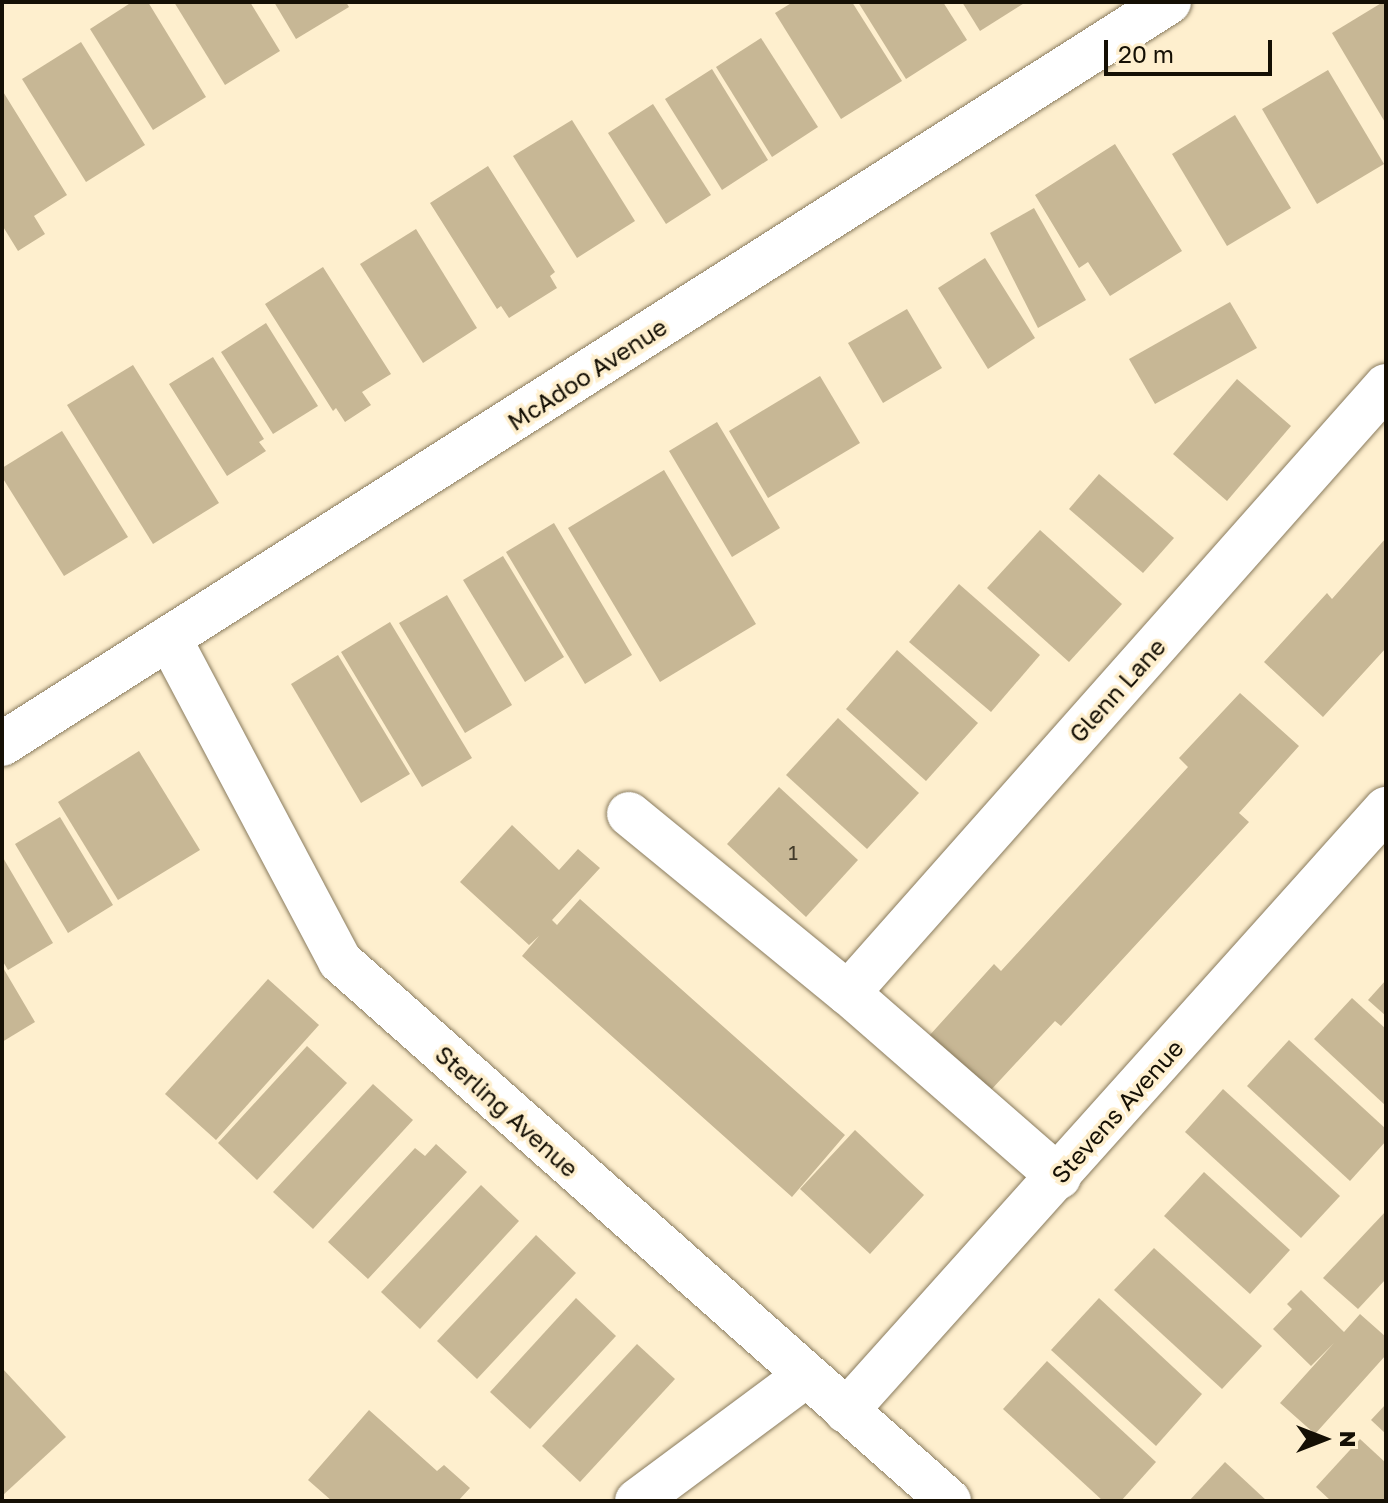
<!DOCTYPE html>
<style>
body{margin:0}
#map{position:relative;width:1388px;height:1503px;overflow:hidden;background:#feefce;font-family:"Golos Text",sans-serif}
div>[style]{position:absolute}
.building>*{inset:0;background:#c7b795}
.roads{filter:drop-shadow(0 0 2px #897b5e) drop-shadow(0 0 2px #897b5e)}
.minor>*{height:44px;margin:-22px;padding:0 22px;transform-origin:22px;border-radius:22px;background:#fff}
span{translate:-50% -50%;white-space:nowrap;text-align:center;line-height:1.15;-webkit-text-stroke:7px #feefce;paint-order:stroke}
.number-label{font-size:20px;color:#423a29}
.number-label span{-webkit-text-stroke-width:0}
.street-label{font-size:24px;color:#151005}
.frame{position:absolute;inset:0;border:4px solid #151005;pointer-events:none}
.north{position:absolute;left:1284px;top:1399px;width:80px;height:80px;-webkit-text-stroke:6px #feefce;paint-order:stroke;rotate:90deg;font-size:22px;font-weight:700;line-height:32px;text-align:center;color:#151005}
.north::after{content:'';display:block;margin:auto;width:28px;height:36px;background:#151005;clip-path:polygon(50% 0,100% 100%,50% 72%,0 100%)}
.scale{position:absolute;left:1104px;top:40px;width:168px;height:36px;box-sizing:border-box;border:4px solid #151005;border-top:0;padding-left:10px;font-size:24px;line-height:28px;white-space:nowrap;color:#151005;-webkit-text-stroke:6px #feefce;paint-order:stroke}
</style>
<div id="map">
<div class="building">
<i style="clip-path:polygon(132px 2px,148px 2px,206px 97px,153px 130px,90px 29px)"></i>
<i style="clip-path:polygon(174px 2px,250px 2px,280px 51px,225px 85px)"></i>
<i style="clip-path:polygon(274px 2px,346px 2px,349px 7px,296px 39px)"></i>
<i style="clip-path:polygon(793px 2px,852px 2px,902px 81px,841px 119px,775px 13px)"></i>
<i style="clip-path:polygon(858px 2px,943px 2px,967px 40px,906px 79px)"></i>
<i style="clip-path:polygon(962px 2px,1026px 2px,980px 31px)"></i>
<i style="clip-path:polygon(1383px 2px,1386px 2px,1386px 124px,1332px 33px)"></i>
<i style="clip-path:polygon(761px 38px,818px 127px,772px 157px,716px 67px)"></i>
<i style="clip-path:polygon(81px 42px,145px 145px,86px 182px,22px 79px)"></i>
<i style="clip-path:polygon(712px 69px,768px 160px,722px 190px,665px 99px)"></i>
<i style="clip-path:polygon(1328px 70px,1384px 164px,1317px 204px,1262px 109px)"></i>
<i style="clip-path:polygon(2px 90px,67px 195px,34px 216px,45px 234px,18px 251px,2px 225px)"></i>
<i style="clip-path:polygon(653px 104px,711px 195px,666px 224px,608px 133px)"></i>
<i style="clip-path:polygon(1235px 115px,1291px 208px,1227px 246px,1172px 154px)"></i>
<i style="clip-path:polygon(572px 120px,635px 221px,577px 258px,513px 156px)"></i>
<i style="clip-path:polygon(1115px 144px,1182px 251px,1110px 296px,1088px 262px,1079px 268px,1035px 195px)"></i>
<i style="clip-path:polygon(488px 166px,555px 272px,550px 276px,557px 288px,509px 318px,501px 306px,497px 309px,430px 203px)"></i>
<i style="clip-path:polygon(1034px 208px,1086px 300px,1038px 328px,990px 233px)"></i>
<i style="clip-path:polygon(416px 229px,477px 328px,423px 363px,360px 264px)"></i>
<i style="clip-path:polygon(985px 258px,1035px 338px,988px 369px,938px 288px)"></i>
<i style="clip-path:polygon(323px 267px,391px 374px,362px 392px,371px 405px,345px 422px,336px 408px,333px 411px,265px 304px)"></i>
<i style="clip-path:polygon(1230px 302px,1257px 348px,1155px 404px,1129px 359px)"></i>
<i style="clip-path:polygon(907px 309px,942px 368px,883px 403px,848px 343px)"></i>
<i style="clip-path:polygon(266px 323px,318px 406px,273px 434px,221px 352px)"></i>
<i style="clip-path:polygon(213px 357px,264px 439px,259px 442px,266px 451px,227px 476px,169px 384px)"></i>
<i style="clip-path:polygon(133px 365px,219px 503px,153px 544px,67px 405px)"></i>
<i style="clip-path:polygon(820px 376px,860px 443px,768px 498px,729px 431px)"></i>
<i style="clip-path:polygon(1237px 379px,1291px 426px,1227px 501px,1173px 454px)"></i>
<i style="clip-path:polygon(717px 422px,780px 528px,732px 557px,669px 451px)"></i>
<i style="clip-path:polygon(62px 431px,128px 537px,64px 576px,2px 477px,2px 468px)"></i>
<i style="clip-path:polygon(664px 470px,756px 624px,660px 682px,568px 528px)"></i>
<i style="clip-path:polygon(1099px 474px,1174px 538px,1143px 573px,1069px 509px)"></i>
<i style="clip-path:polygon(554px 523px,632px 655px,585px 684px,506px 552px)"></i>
<i style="clip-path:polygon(1040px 530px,1122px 604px,1069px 662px,987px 588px)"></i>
<i style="clip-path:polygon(1386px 538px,1386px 648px,1323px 717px,1264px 662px,1327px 593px,1332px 599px)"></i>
<i style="clip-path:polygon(503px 556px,564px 657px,525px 682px,463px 580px)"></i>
<i style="clip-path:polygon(959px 584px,1040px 655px,991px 712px,909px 642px)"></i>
<i style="clip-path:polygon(447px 595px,512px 705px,465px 733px,399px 623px)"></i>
<i style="clip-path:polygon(390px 622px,472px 758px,422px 787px,341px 652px)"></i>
<i style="clip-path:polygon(897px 650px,978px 723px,926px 781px,846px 709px)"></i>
<i style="clip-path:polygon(338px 655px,410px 774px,361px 803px,291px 684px)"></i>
<i style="clip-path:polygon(1240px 693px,1299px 746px,1239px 813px,1249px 822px,1061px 1026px,1055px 1021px,990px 1091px,929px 1036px,994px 964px,1001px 971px,1188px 767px,1179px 758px)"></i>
<i style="clip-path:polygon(838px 718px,919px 793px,867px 849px,786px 775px)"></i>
<i style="clip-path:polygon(139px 751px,200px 850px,118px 900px,58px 802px)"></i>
<i style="clip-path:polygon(779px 787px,858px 860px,806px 917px,727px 844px)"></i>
<i style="clip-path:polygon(60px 817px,113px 905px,68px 933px,15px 844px)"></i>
<i style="clip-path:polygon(512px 825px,559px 870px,578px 849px,600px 868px,552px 920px,557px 925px,580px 899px,845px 1135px,792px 1197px,522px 956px,539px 936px,529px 945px,460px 882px)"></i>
<i style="clip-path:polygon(2px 856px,53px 943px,8px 970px,2px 960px)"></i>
<i style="clip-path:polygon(2px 966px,35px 1022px,2px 1042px)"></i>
<i style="clip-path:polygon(268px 979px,319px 1025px,216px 1140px,165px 1094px)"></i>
<i style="clip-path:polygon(1386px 980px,1386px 1016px,1368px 1000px)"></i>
<i style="clip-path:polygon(1352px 998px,1386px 1029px,1386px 1106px,1314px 1039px)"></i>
<i style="clip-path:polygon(1289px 1040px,1386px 1129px,1386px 1141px,1350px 1181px,1247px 1086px)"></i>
<i style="clip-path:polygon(307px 1046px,347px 1083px,257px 1180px,218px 1143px)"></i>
<i style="clip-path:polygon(373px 1084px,413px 1120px,313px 1229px,273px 1192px)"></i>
<i style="clip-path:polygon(1223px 1089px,1340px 1196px,1301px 1238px,1185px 1132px)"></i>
<i style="clip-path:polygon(855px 1130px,924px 1195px,870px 1254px,800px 1189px)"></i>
<i style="clip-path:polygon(436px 1144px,467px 1172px,368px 1279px,328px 1242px,415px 1148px,425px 1156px)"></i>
<i style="clip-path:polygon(1204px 1172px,1290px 1250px,1250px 1294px,1164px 1216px)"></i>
<i style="clip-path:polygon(481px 1185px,519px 1221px,420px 1329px,381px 1292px)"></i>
<i style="clip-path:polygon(1386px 1211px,1386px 1279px,1358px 1309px,1323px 1278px)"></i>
<i style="clip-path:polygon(536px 1235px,576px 1273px,477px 1379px,437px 1341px)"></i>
<i style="clip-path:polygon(1154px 1248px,1262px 1346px,1222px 1389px,1114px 1290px)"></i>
<i style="clip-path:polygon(1301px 1290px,1344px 1332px,1360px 1314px,1386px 1337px,1386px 1355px,1315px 1434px,1280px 1403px,1334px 1343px,1311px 1366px,1273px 1329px,1292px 1309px,1287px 1304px)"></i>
<i style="clip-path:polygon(576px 1298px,616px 1336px,530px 1429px,490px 1392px)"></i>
<i style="clip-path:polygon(1099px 1298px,1202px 1394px,1156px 1446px,1051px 1350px)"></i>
<i style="clip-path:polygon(637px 1344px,675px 1379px,580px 1482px,542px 1446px)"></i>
<i style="clip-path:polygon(1047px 1361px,1156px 1462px,1121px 1501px,1103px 1501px,1003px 1409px)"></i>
<i style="clip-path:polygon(2px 1368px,66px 1437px,2px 1496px)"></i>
<i style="clip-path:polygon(1386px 1404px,1386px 1434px,1371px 1420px)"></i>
<i style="clip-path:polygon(369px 1410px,437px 1471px,444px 1465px,470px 1488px,458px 1501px,332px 1501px,308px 1480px)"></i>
<i style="clip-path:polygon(1360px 1439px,1386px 1463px,1386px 1501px,1331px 1501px,1316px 1487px)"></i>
<i style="clip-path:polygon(1225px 1462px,1267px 1501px,1189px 1501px)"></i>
</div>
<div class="roads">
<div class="minor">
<i style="left:169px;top:638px;width:365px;rotate:62.1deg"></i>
<i style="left:340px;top:961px;width:814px;rotate:41.56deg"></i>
<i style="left:2px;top:744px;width:1383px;rotate:-32.45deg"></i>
<i style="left:629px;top:814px;width:283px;rotate:39.3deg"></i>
<i style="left:848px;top:993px;width:280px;rotate:41.1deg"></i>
<i style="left:848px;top:993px;width:811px;rotate:-48.45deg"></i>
<i style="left:846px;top:1411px;width:809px;rotate:-48.11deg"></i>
<i style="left:637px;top:1501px;width:208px;rotate:-36.6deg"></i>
</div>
</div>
<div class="number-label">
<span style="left:793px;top:852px">1</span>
</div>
<div class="street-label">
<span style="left:587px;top:374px;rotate:-33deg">McAdoo Avenue</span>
<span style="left:1117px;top:690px;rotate:-48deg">Glenn Lane</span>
<span style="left:507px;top:1111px;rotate:42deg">Sterling Avenue</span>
<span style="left:1117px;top:1111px;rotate:-48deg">Stevens Avenue</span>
</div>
<div class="frame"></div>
<div class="north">N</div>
<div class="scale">20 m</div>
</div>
